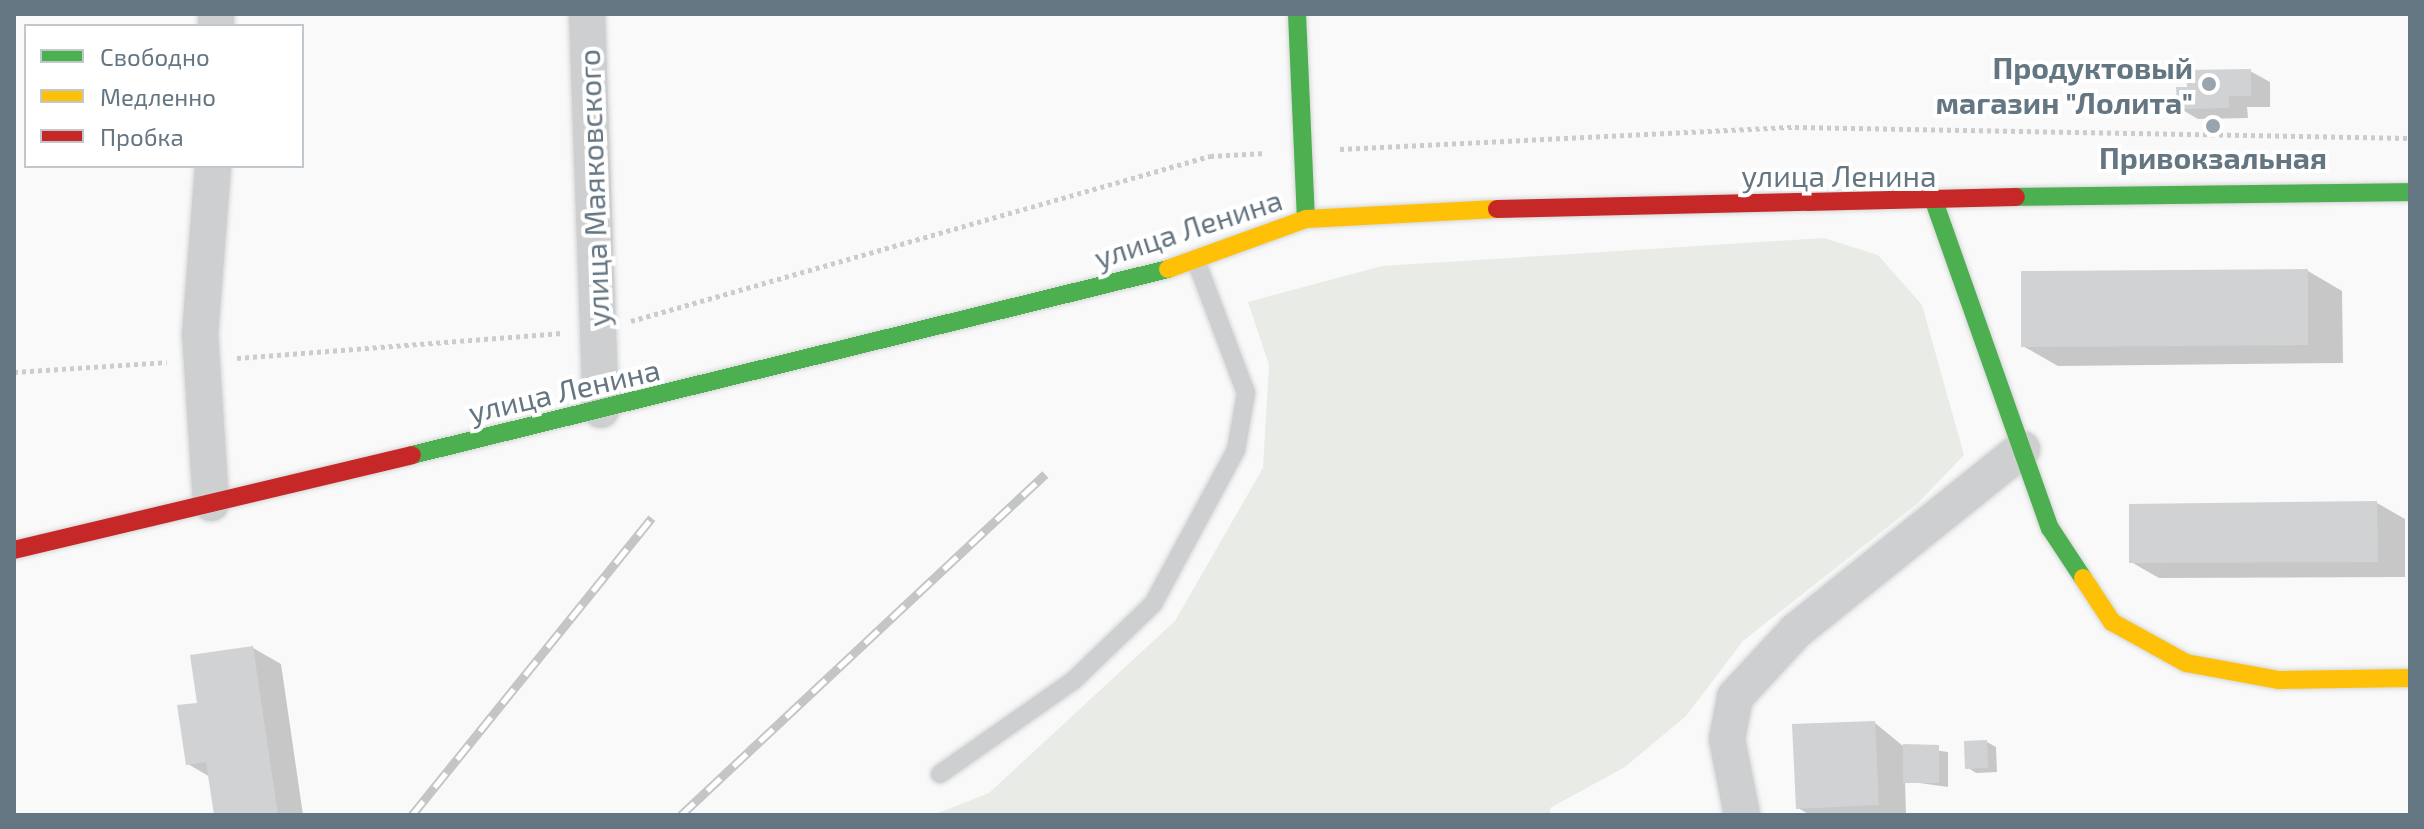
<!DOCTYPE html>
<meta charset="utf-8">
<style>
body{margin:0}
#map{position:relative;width:2424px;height:829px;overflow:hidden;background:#f9f9f9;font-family:"Exo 2",sans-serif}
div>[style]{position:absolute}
.green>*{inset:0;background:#e8ebe6}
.shadow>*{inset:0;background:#0003}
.building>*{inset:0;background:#d0d2d3}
.path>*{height:5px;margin-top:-2.5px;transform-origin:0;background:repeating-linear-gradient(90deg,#cbcccd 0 4px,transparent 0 8px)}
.roads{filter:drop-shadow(0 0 2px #d5d6d7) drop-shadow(0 0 2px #d5d6d7)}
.lane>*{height:18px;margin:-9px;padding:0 9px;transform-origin:9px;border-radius:9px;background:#cecfd0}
.street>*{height:36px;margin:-18px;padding:0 18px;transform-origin:18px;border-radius:18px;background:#cecfd0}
.fast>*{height:18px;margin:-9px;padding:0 9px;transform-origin:9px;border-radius:9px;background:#4caf50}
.slow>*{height:18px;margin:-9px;padding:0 9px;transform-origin:9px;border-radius:9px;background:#ffc107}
.jam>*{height:18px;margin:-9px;padding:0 9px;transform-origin:9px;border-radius:9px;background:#c62828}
.rail>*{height:9px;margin-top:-4.5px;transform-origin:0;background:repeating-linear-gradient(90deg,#fff 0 18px,#c3c5c6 0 36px);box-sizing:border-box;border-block:2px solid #c3c5c6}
.dots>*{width:22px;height:22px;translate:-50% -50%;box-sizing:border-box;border:4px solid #fff;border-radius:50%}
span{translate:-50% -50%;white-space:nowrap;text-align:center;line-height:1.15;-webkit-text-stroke:8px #fff;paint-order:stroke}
.poi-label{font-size:30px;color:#657683;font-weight:700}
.right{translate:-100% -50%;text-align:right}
.street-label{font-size:30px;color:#657683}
.frame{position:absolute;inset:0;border:16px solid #657683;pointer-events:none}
.legend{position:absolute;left:24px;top:24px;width:280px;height:144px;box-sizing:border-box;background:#fff;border:2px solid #c1c8cd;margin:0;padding:10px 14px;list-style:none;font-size:24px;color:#657683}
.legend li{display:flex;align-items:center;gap:16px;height:40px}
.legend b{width:40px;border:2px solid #c1c8cd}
</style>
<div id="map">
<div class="green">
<i style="clip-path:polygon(1824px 238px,1878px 255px,1922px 305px,1964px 455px,1918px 503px,1743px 641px,1686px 716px,1625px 767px,1550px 808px,1550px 815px,933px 815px,989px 793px,1175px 621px,1263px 468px,1269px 365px,1248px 302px,1382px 266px)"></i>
</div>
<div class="shadow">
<i style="clip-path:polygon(2250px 71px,2270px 82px,2270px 107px,2247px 107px,2248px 118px,2198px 119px,2179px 108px,2189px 88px)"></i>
<i style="clip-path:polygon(2308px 271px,2342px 291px,2343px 363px,2058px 366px,2023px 346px)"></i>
<i style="clip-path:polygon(2377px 503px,2405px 519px,2405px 577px,2159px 578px,2131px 562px)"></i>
<i style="clip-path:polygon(253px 648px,281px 664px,303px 815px,216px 815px,210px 777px,188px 764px,200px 704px)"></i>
<i style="clip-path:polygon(1875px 723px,1903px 746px,1948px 752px,1948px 787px,1905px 781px,1906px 815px,1810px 815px,1798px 808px)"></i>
<i style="clip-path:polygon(1987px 742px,1996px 747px,1997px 772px,1976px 773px,1967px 767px)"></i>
</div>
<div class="building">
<i style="clip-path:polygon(2251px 69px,2251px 96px,2229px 96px,2229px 108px,2177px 109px,2176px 87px,2187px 87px,2186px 70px)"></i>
<i style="clip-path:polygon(2308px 269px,2308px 345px,2021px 347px,2021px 271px)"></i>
<i style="clip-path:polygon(2377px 501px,2378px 562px,2129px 563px,2129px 504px)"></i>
<i style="clip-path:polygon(253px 646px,278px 815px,214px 815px,206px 762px,186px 765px,177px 705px,197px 703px,190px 655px)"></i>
<i style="clip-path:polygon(1875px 721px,1879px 805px,1796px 809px,1792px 724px)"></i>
<i style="clip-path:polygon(1987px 740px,1988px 768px,1965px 769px,1964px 741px)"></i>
<i style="clip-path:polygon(1903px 744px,1939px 745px,1939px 783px,1903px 783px)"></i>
</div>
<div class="path">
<i style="left:1340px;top:149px;width:456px;rotate:-2.8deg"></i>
<i style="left:1795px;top:127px;width:615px;rotate:1.02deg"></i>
<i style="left:631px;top:321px;width:602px;rotate:-15.91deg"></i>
<i style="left:1210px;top:156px;width:56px;rotate:-3.1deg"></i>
<i style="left:237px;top:358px;width:326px;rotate:-4.4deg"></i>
<i style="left:14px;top:372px;width:153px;rotate:-3.7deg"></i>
</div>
<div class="roads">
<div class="lane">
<i style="left:940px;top:774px;width:162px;rotate:-35deg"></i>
<i style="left:1073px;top:681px;width:111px;rotate:-43.9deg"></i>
<i style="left:1153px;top:604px;width:175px;rotate:-61.7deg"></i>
<i style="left:1236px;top:450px;width:58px;rotate:-80deg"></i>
<i style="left:1246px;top:393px;width:141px;rotate:-110.7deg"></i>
</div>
<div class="street">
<i style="left:216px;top:14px;width:12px;rotate:90deg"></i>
<i style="left:587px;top:14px;width:396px;rotate:88deg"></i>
<i style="left:211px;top:503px;width:168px;rotate:-93.7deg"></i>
<i style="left:200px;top:335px;width:169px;rotate:-85.6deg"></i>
<i style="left:1742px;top:815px;width:77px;rotate:-101.2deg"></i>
<i style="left:1727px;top:739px;width:43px;rotate:-79.2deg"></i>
<i style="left:1735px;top:697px;width:90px;rotate:-47.3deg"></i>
<i style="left:1796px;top:631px;width:290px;rotate:-38.8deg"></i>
</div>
<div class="fast">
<i style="left:1297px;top:14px;width:205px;rotate:87.5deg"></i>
<i style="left:2016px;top:197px;width:394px;rotate:-0.7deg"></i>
<i style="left:1935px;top:204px;width:344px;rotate:70.5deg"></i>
<i style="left:2050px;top:528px;width:60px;rotate:56.6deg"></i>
<i style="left:412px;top:455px;width:779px;rotate:-13.82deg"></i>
</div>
<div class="slow">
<i style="left:1168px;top:269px;width:147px;rotate:-19.9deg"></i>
<i style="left:1306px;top:219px;width:191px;rotate:-3deg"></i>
<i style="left:2083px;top:578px;width:53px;rotate:56.6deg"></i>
<i style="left:2112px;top:622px;width:85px;rotate:29deg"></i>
<i style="left:2186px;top:663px;width:95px;rotate:10.4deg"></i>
<i style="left:2279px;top:680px;width:131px;rotate:-0.9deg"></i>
</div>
<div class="jam">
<i style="left:1497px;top:209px;width:519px;rotate:-1.32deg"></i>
<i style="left:14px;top:550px;width:409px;rotate:-13.4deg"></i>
</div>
</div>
<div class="rail">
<i style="left:412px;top:815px;width:382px;rotate:-51.1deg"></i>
<i style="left:681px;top:815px;width:499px;rotate:-43.1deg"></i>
</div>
<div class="dots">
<i style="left:2209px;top:84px;background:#99a4ac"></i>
<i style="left:2213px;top:126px;background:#99a4ac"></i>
</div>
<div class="poi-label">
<span class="right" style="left:2193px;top:84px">Продуктовый<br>магазин "Лолита"</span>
<span style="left:2213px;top:157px">Привокзальная</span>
</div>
<div class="street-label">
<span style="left:1839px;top:175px">улица Ленина</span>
<span style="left:593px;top:188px;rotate:-92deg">улица Маяковского</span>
<span style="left:1188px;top:228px;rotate:-18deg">улица Ленина</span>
<span style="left:564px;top:390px;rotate:-13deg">улица Ленина</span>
</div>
<div class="frame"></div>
<ul class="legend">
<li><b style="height:10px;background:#4caf50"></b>Свободно</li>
<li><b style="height:10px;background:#ffc107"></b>Медленно</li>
<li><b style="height:10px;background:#c62828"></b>Пробка</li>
</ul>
</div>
